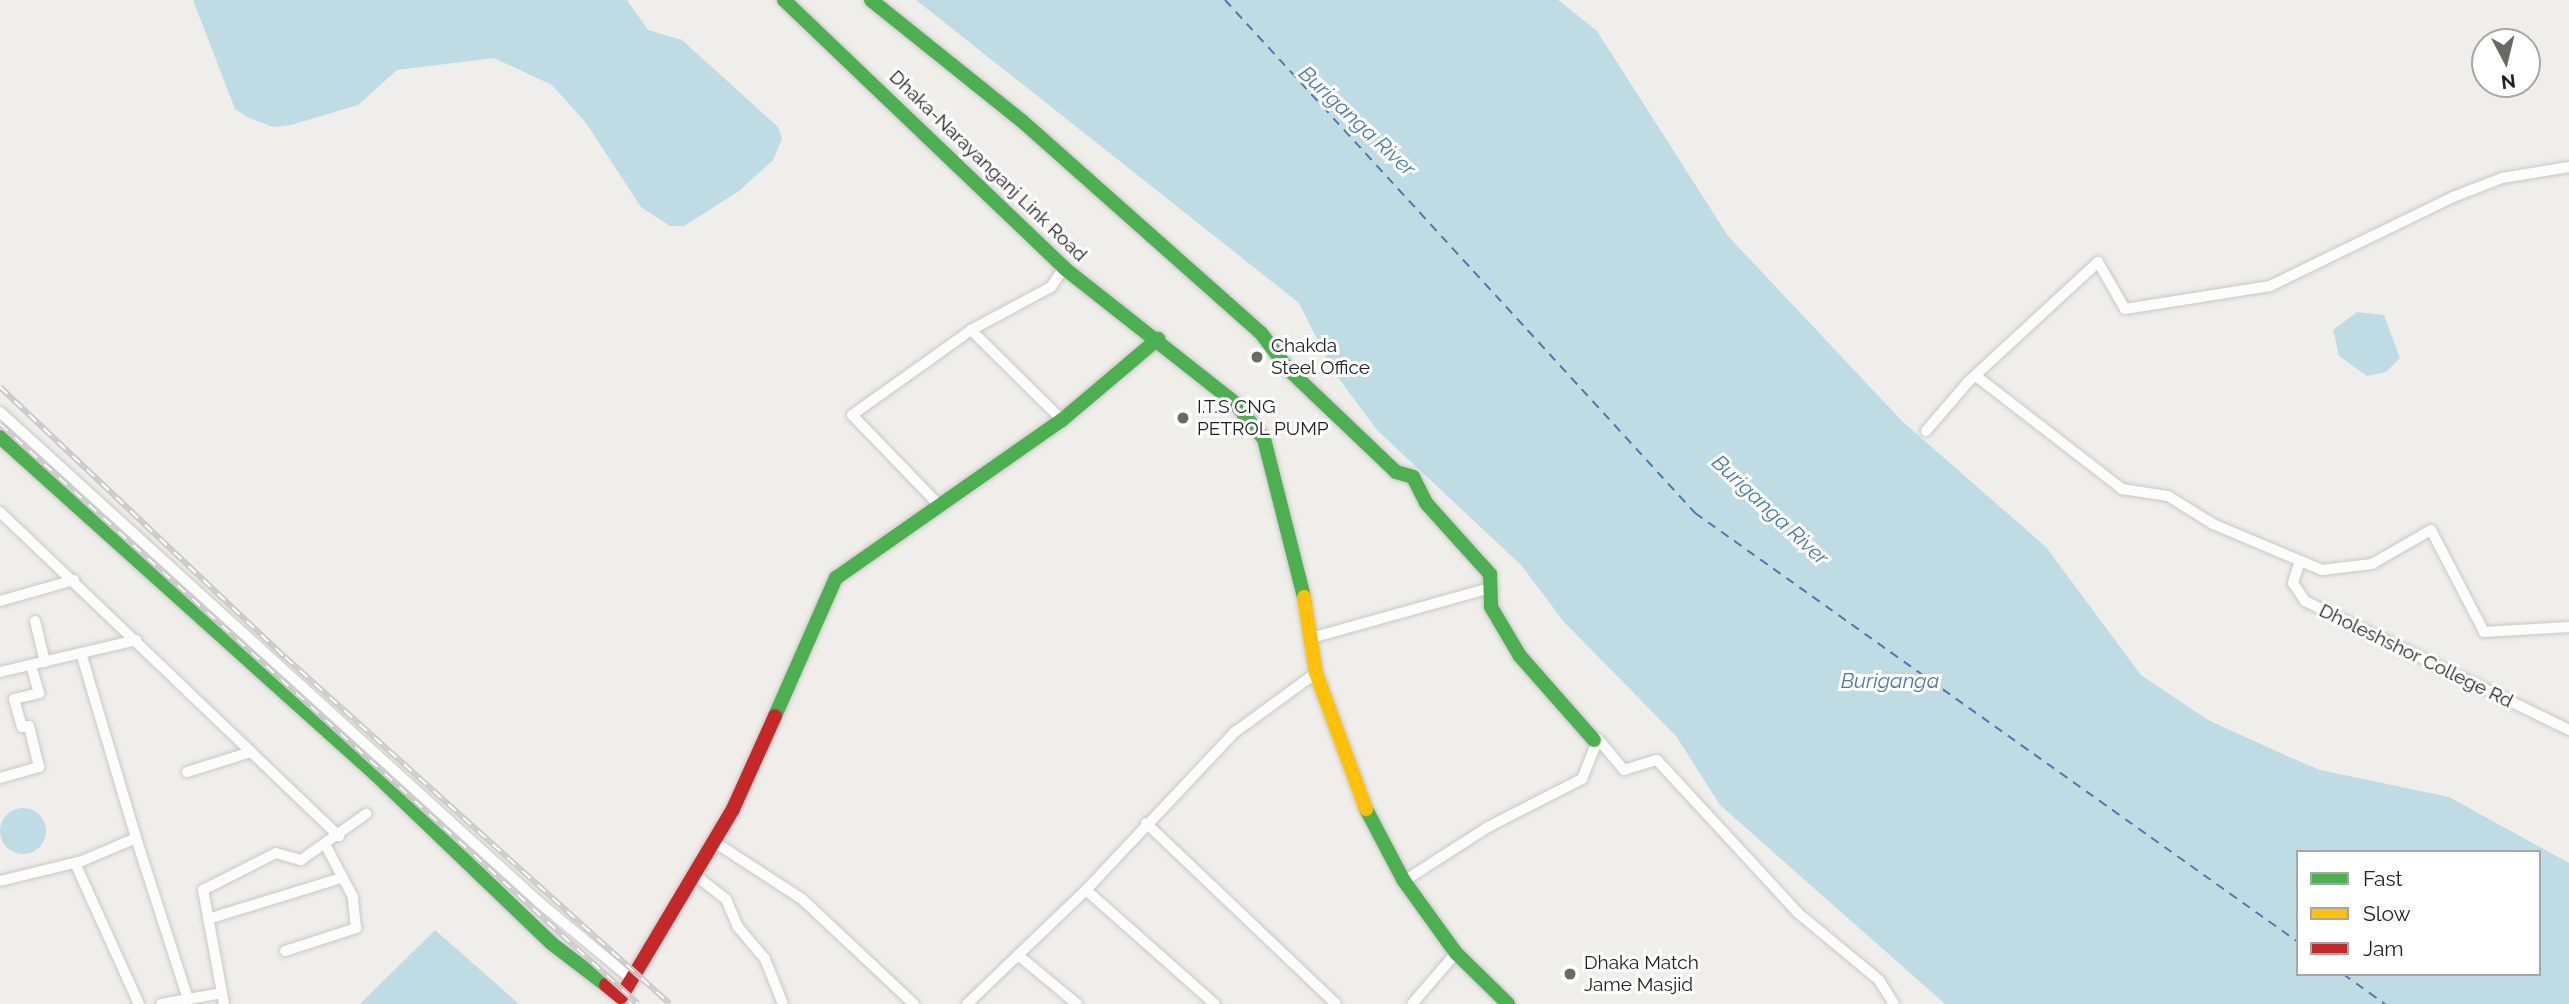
<!DOCTYPE html>
<style>
body{margin:0}
#map{position:relative;width:2569px;height:1004px;overflow:hidden;background:#f0eeeb;font-family:Raleway,sans-serif}
div>[style]{position:absolute}
.water>*{inset:0;background:#bfdbe3}
.round{border-radius:50%}
.ferry>*{height:2px;margin-top:-1px;transform-origin:0;background:repeating-linear-gradient(90deg,#4a7aab 0 9px,transparent 0 16px)}
.roads{filter:drop-shadow(0 0 2px #c9c8c7) drop-shadow(0 0 2px #c9c8c7)}
.street>*{height:10px;margin:-5px;padding:0 5px;transform-origin:5px;border-radius:5px;background:#fdfcfc}
.fast>*{height:14px;margin:-7px;padding:0 7px;transform-origin:7px;border-radius:7px;background:#4caf50}
.slow>*{height:14px;margin:-7px;padding:0 7px;transform-origin:7px;border-radius:7px;background:#ffc107}
.jam>*{height:14px;margin:-7px;padding:0 7px;transform-origin:7px;border-radius:7px;background:#c62828}
.rail>*{height:6px;margin-top:-3px;transform-origin:0;background:repeating-linear-gradient(90deg,#fff 0 10px,#ccc 0 20px);box-sizing:border-box;border-block:2px solid #ccc}
.dots>*{width:19px;height:19px;translate:-50% -50%;box-sizing:border-box;border:4px solid #fff;border-radius:50%}
span{translate:-50% -50%;white-space:nowrap;text-align:center;line-height:1.15;-webkit-text-stroke:6px #fff;paint-order:stroke}
.street-label{font-size:19px;color:#222}
.poi-label{font-size:19px;color:#222}
.left{translate:0 -50%;text-align:left}
.water-label{font-size:21px;color:#4a7aab;font-style:italic}
.legend{position:absolute;left:2296px;top:850px;width:245px;height:126px;box-sizing:border-box;background:#fff;border:2px solid #a7a7a7;margin:0;padding:9px 12px;list-style:none;font-size:21px;color:#222}
.legend li{display:flex;align-items:center;gap:14px;height:35px}
.legend b{width:35px;border:2px solid #a7a7a7}
.north{position:absolute;left:2471px;top:28px;width:70px;height:70px;box-sizing:border-box;background:#fff;border:2px solid #a7a7a7;border-radius:50%;rotate:173deg;font-size:19px;font-weight:700;line-height:28px;text-align:center;color:#222}
.north::after{content:'';display:block;margin:auto;width:24px;height:32px;background:#6a6968;clip-path:polygon(50% 0,100% 100%,50% 72%,0 100%)}
</style>
<div id="map">
<div class="water">
<i style="clip-path:polygon(193px 0,627px 0,648px 30px,682px 40px,778px 127px,782px 139px,773px 160px,739px 191px,684px 226px,670px 226px,641px 207px,586px 123px,552px 85px,494px 58px,397px 70px,358px 105px,291px 125px,273px 127px,247px 117px,235px 109px)"></i>
<i style="clip-path:polygon(evenodd,916px 0,1558px 0,1597px 31px,1728px 236px,1903px 422px,2046px 547px,2141px 675px,2208px 720px,2287px 756px,2320px 770px,2449px 797px,2569px 863px,2569px 1004px,1945px 1004px,1720px 805px,1676px 736px,1564px 622px,1522px 566px,1377px 430px,1333px 371px,1299px 303px,916px 0,2298px 852px,2539px 852px,2539px 974px,2298px 974px,2298px 852px)"></i>
<i style="clip-path:polygon(2357px 312px,2384px 315px,2400px 358px,2386px 372px,2367px 376px,2339px 356px,2333px 330px)"></i>
<i class="round" style="left:0;top:808px;width:46px;height:46px"></i>
<i style="clip-path:polygon(435px 930px,519px 1004px,360px 1004px)"></i>
</div>
<div class="ferry">
<i style="left:1225px;top:0;width:696px;rotate:47.5deg"></i>
<i style="left:1695px;top:513px;width:740px;rotate:35.43deg"></i>
<i style="left:2343px;top:974px;width:52px;rotate:35.5deg"></i>
</div>
<div class="roads">
<div class="street">
<i style="left:971px;top:330px;width:128px;rotate:44.7deg"></i>
<i style="left:1976px;top:376px;width:185px;rotate:37.7deg"></i>
<i style="left:2122px;top:489px;width:47px;rotate:8.7deg"></i>
<i style="left:2168px;top:496px;width:53px;rotate:31.9deg"></i>
<i style="left:2213px;top:524px;width:118px;rotate:22.9deg"></i>
<i style="left:2322px;top:570px;width:50px;rotate:-6.8deg"></i>
<i style="left:2372px;top:564px;width:68px;rotate:-30deg"></i>
<i style="left:2431px;top:530px;width:115px;rotate:62.5deg"></i>
<i style="left:2484px;top:632px;width:85px;rotate:-3.4deg"></i>
<i style="left:0;top:412px;width:730px;rotate:42.28deg"></i>
<i style="left:540px;top:903px;width:122px;rotate:39.7deg"></i>
<i style="left:1926px;top:431px;width:65px;rotate:-49.4deg"></i>
<i style="left:1968px;top:382px;width:177px;rotate:-42.7deg"></i>
<i style="left:2098px;top:262px;width:54px;rotate:60.1deg"></i>
<i style="left:2125px;top:309px;width:147px;rotate:-9deg"></i>
<i style="left:2270px;top:286px;width:203px;rotate:-25.9deg"></i>
<i style="left:2453px;top:197px;width:53px;rotate:-21.2deg"></i>
<i style="left:2502px;top:178px;width:68px;rotate:-9.3deg"></i>
<i style="left:939px;top:505px;width:125px;rotate:-134deg"></i>
<i style="left:852px;top:415px;width:146px;rotate:-35.5deg"></i>
<i style="left:971px;top:330px;width:91px;rotate:-28.3deg"></i>
<i style="left:1051px;top:287px;width:23px;rotate:-56deg"></i>
<i style="left:0;top:512px;width:347px;rotate:43.7deg"></i>
<i style="left:2300px;top:561px;width:23px;rotate:108deg"></i>
<i style="left:2293px;top:583px;width:22px;rotate:56deg"></i>
<i style="left:2305px;top:601px;width:294px;rotate:26deg"></i>
<i style="left:0;top:601px;width:77px;rotate:-15.8deg"></i>
<i style="left:35px;top:621px;width:42px;rotate:76.3deg"></i>
<i style="left:1311px;top:638px;width:186px;rotate:-15.6deg"></i>
<i style="left:81px;top:653px;width:193px;rotate:73.4deg"></i>
<i style="left:0;top:672px;width:140px;rotate:-13.2deg"></i>
<i style="left:187px;top:772px;width:67px;rotate:-17.4deg"></i>
<i style="left:251px;top:752px;width:122px;rotate:43.7deg"></i>
<i style="left:0;top:778px;width:41px;rotate:-15.8deg"></i>
<i style="left:39px;top:767px;width:42px;rotate:-103.7deg"></i>
<i style="left:29px;top:726px;width:7px;rotate:172deg"></i>
<i style="left:22px;top:727px;width:29px;rotate:-106deg"></i>
<i style="left:14px;top:699px;width:26px;rotate:-13deg"></i>
<i style="left:39px;top:693px;width:29px;rotate:-106deg"></i>
<i style="left:1146px;top:823px;width:262px;rotate:43.6deg"></i>
<i style="left:716px;top:843px;width:103px;rotate:33.1deg"></i>
<i style="left:802px;top:899px;width:154px;rotate:43.2deg"></i>
<i style="left:75px;top:863px;width:155px;rotate:65.6deg"></i>
<i style="left:695px;top:875px;width:39px;rotate:38deg"></i>
<i style="left:726px;top:899px;width:30px;rotate:67deg"></i>
<i style="left:738px;top:927px;width:42px;rotate:49.8deg"></i>
<i style="left:765px;top:959px;width:48px;rotate:68.2deg"></i>
<i style="left:0;top:881px;width:84px;rotate:-13.7deg"></i>
<i style="left:82px;top:861px;width:59px;rotate:-23.1deg"></i>
<i style="left:136px;top:838px;width:166px;rotate:72.1deg"></i>
<i style="left:1404px;top:881px;width:100px;rotate:-32.7deg"></i>
<i style="left:1488px;top:827px;width:106px;rotate:-27.1deg"></i>
<i style="left:1582px;top:779px;width:43px;rotate:-68.2deg"></i>
<i style="left:1598px;top:739px;width:40px;rotate:50deg"></i>
<i style="left:1624px;top:770px;width:34px;rotate:-17deg"></i>
<i style="left:1657px;top:760px;width:208px;rotate:47.3deg"></i>
<i style="left:1798px;top:913px;width:105px;rotate:39.6deg"></i>
<i style="left:1879px;top:980px;width:28px;rotate:58deg"></i>
<i style="left:1086px;top:890px;width:172px;rotate:41.5deg"></i>
<i style="left:208px;top:919px;width:136px;rotate:-17.1deg"></i>
<i style="left:285px;top:951px;width:75px;rotate:-17.9deg"></i>
<i style="left:356px;top:928px;width:31px;rotate:-96deg"></i>
<i style="left:353px;top:897px;width:58px;rotate:-117.9deg"></i>
<i style="left:1018px;top:955px;width:77px;rotate:39.7deg"></i>
<i style="left:161px;top:1004px;width:62px;rotate:-10.2deg"></i>
<i style="left:224px;top:1004px;width:116px;rotate:-100.4deg"></i>
<i style="left:203px;top:890px;width:82px;rotate:-26.9deg"></i>
<i style="left:276px;top:853px;width:26px;rotate:16deg"></i>
<i style="left:301px;top:860px;width:80px;rotate:-35.3deg"></i>
<i style="left:967px;top:1004px;width:165px;rotate:-43.8deg"></i>
<i style="left:1086px;top:890px;width:217px;rotate:-46.7deg"></i>
<i style="left:1235px;top:732px;width:100px;rotate:-36.1deg"></i>
<i style="left:1412px;top:1004px;width:67px;rotate:-49.2deg"></i>
</div>
<div class="fast">
<i style="left:784px;top:0;width:388px;rotate:43.7deg"></i>
<i style="left:1064px;top:268px;width:218px;rotate:38.3deg"></i>
<i style="left:1235px;top:403px;width:46px;rotate:51.1deg"></i>
<i style="left:1264px;top:439px;width:163px;rotate:75.8deg"></i>
<i style="left:871px;top:0;width:193px;rotate:38.7deg"></i>
<i style="left:1022px;top:121px;width:319px;rotate:41.6deg"></i>
<i style="left:1261px;top:333px;width:45px;rotate:53.1deg"></i>
<i style="left:1288px;top:369px;width:149px;rotate:43.6deg"></i>
<i style="left:1396px;top:472px;width:18px;rotate:16deg"></i>
<i style="left:1413px;top:477px;width:29px;rotate:63deg"></i>
<i style="left:1426px;top:503px;width:96px;rotate:48deg"></i>
<i style="left:1490px;top:574px;width:33px;rotate:88deg"></i>
<i style="left:1491px;top:607px;width:57px;rotate:59.4deg"></i>
<i style="left:1520px;top:656px;width:112px;rotate:48.6deg"></i>
<i style="left:0;top:437px;width:504px;rotate:41.94deg"></i>
<i style="left:375px;top:774px;width:244px;rotate:43.8deg"></i>
<i style="left:551px;top:943px;width:69px;rotate:37.4deg"></i>
<i style="left:775px;top:716px;width:151px;rotate:-66.2deg"></i>
<i style="left:836px;top:578px;width:276px;rotate:-35deg"></i>
<i style="left:1062px;top:420px;width:126px;rotate:-40.2deg"></i>
<i style="left:1366px;top:809px;width:81px;rotate:62.2deg"></i>
<i style="left:1404px;top:881px;width:89px;rotate:54.2deg"></i>
<i style="left:1456px;top:953px;width:73px;rotate:44.4deg"></i>
</div>
<div class="slow">
<i style="left:1304px;top:597px;width:77px;rotate:81deg"></i>
<i style="left:1316px;top:673px;width:145px;rotate:69.8deg"></i>
</div>
<div class="jam">
<i style="left:606px;top:985px;width:19px;rotate:39deg"></i>
<i style="left:621px;top:997px;width:219px;rotate:-59.2deg"></i>
<i style="left:733px;top:809px;width:102px;rotate:-65.7deg"></i>
</div>
</div>
<div class="rail">
<i style="left:0;top:387px;width:393px;rotate:43.5deg"></i>
<i style="left:285px;top:657px;width:518px;rotate:42.03deg"></i>
<i style="left:0;top:424px;width:862px;rotate:42.27deg"></i>
</div>
<div class="dots">
<i style="left:1257px;top:357px;background:#6a6968"></i>
<i style="left:1183px;top:418px;background:#6a6968"></i>
<i style="left:1570px;top:974px;background:#6a6968"></i>
</div>
<div class="street-label">
<span style="left:988px;top:166px;rotate:44deg">Dhaka-Narayanganj Link Road</span>
<span style="left:2416px;top:656px;rotate:26deg">Dholeshshor College Rd</span>
</div>
<div class="poi-label">
<span class="left" style="left:1271px;top:357px">Chakda<br>Steel Office</span>
<span class="left" style="left:1197px;top:418px">I.T.S CNG<br>PETROL PUMP</span>
<span class="left" style="left:1584px;top:974px">Dhaka Match<br>Jame Masjid</span>
</div>
<div class="water-label">
<span style="left:1357px;top:121px;rotate:43deg">Buriganga River</span>
<span style="left:1770px;top:510px;rotate:43deg">Buriganga River</span>
<span style="left:1890px;top:681px">Buriganga</span>
</div>
<ul class="legend">
<li><b style="height:9px;background:#4caf50"></b>Fast</li>
<li><b style="height:9px;background:#ffc107"></b>Slow</li>
<li><b style="height:9px;background:#c62828"></b>Jam</li>
</ul>
<div class="north">N</div>
</div>
